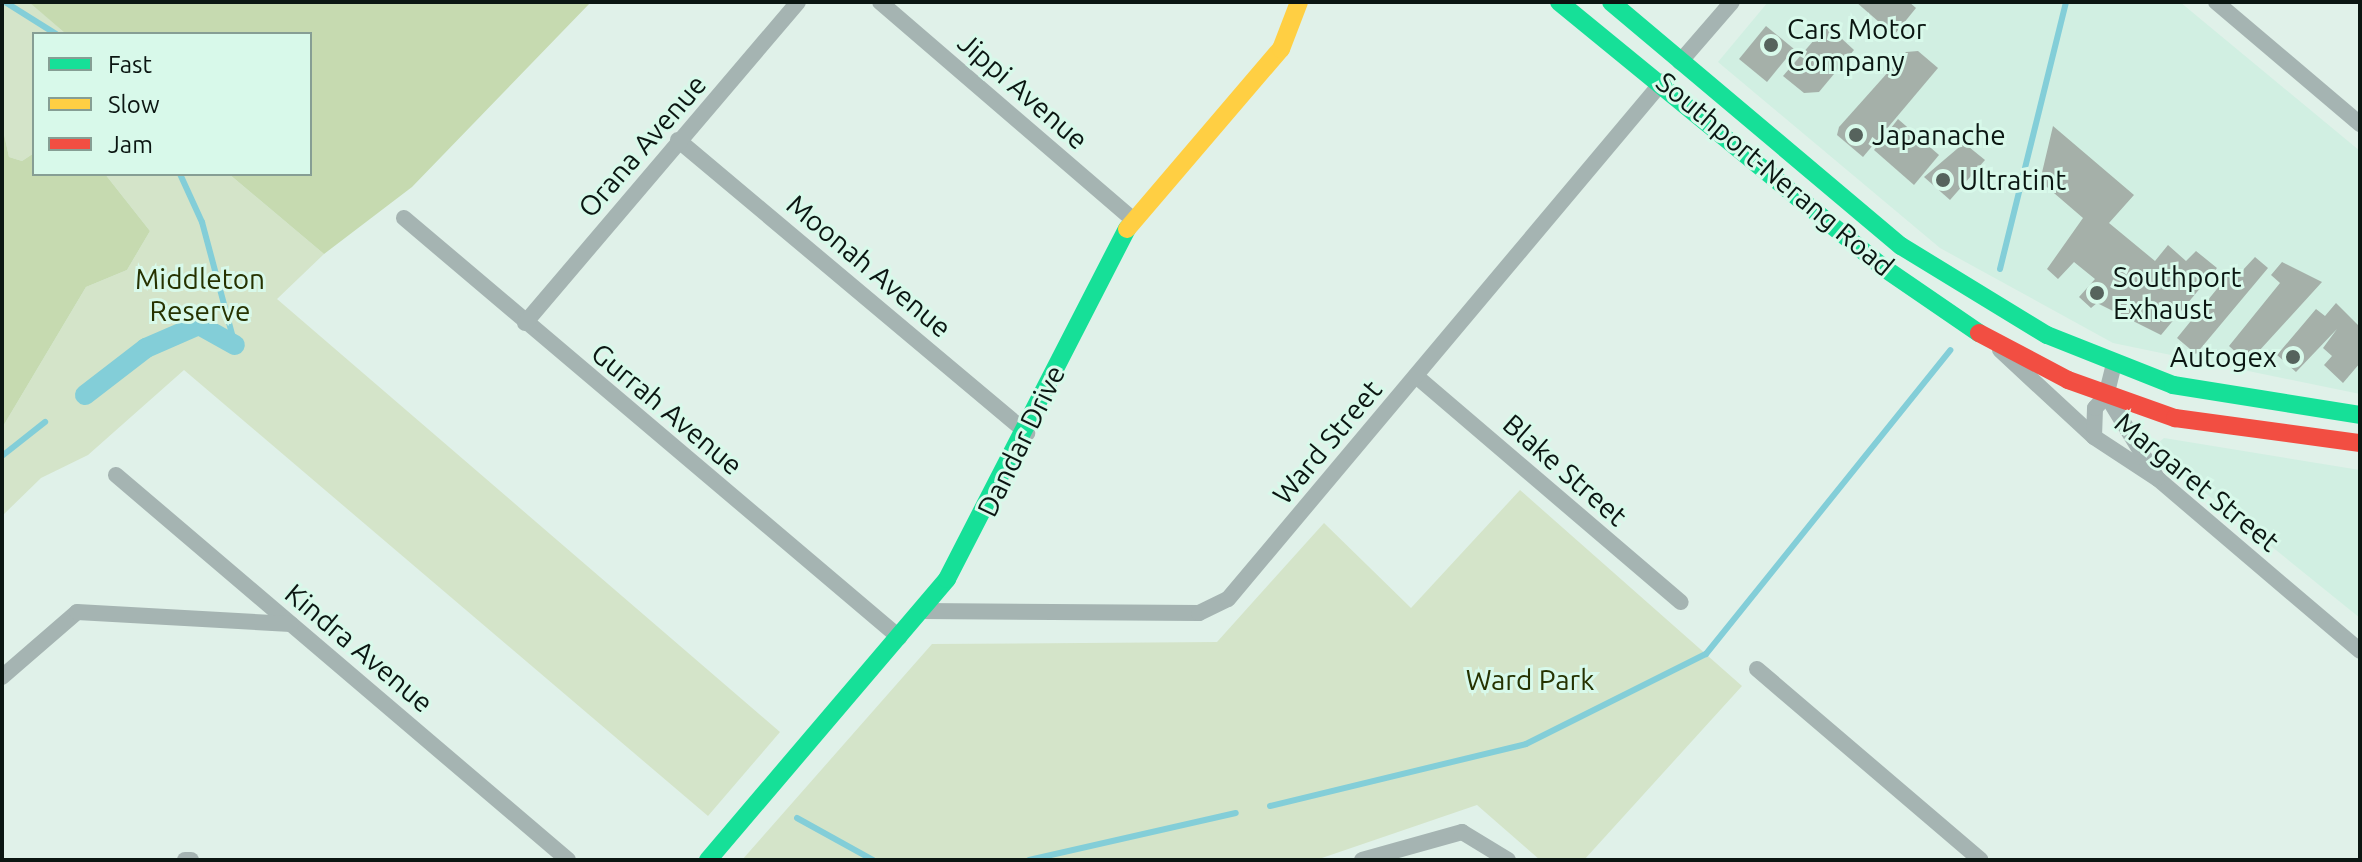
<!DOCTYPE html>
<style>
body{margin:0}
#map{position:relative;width:2362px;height:862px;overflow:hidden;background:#e0f1e9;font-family:Ubuntu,sans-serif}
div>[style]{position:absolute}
.built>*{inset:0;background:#d1efe2}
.green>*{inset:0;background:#d4e4c9}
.forest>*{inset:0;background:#c6dab0}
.stream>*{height:6px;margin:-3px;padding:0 3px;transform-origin:3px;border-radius:3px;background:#83ced8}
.canal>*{height:20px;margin:-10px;padding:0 10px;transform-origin:10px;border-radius:10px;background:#83ced8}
.building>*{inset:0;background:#a5b0a9}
.street>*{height:16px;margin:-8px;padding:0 8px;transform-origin:8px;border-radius:8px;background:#a5b4b2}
.fast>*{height:18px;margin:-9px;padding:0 9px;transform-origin:9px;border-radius:9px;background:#16e098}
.slow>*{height:18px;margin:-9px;padding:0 9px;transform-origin:9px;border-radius:9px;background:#ffcf43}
.jam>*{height:18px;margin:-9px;padding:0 9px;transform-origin:9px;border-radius:9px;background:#f24e42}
.dots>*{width:22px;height:22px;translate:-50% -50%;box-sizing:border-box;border:4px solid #d8f9ea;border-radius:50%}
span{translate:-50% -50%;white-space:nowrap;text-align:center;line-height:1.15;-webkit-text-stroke:6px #d8f9ea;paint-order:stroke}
.poi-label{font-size:28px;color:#0b1612}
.left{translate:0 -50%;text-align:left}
.right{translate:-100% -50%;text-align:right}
.street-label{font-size:28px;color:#0b1612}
.park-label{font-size:28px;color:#263200}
.frame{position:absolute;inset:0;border:4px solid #0b1612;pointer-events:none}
.legend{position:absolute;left:32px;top:32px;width:280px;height:144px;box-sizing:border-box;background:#d8f9ea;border:2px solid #869e94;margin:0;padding:10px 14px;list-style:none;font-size:24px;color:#0b1612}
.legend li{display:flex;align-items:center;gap:16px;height:40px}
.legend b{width:40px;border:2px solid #869e94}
</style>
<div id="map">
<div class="built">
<i style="clip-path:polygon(1768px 2px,2180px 2px,2360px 151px,2360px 394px,2113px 343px,1940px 248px,1718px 62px)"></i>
<i style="clip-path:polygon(2164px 438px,2360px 470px,2360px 618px,2151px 449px)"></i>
</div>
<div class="green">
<i style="clip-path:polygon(2px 2px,30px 2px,66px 34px,34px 34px,34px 153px,22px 161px,9px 157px,2px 125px)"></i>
<i style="clip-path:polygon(105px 174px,229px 174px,324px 254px,277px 299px,780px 732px,708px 816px,184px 370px,88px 455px,41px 478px,2px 516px,2px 428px,86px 287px,127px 270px,150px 231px)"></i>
<i style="clip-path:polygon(1520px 490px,1742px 686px,1584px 860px,1540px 860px,1477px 805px,1316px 860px,742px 860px,932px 644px,1217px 642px,1324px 523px,1411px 608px)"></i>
</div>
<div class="forest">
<i style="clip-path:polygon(29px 2px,591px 2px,412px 187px,324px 254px,229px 174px,310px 174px,310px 34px,66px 34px)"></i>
<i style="clip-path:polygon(2px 125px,9px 157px,22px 161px,34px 153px,34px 174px,105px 174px,150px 231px,127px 270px,86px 287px,2px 428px)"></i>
</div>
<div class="stream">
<i style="left:5px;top:2px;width:60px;rotate:32.1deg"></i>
<i style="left:180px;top:174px;width:53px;rotate:65.4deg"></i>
<i style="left:202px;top:222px;width:127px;rotate:75deg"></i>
<i style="left:2000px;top:269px;width:275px;rotate:-76.1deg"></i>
<i style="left:2px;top:456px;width:55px;rotate:-38.3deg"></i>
<i style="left:1270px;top:806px;width:263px;rotate:-13.6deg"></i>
<i style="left:1526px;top:744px;width:201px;rotate:-26.6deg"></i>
<i style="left:1706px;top:654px;width:390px;rotate:-51.2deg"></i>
<i style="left:797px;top:818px;width:87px;rotate:28.9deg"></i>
<i style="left:1029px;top:860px;width:212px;rotate:-12.8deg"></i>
</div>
<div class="canal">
<i style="left:85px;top:395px;width:77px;rotate:-37.6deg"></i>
<i style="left:146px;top:348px;width:58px;rotate:-23.5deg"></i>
<i style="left:199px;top:325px;width:41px;rotate:29.1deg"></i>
</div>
<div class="building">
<i style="clip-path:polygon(1856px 2px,1909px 2px,1916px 8px,1894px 35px)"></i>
<i style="clip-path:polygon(1827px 25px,1854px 50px,1819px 92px,1804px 93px,1783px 76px)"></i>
<i style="clip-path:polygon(1766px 26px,1794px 49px,1767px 82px,1739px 59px)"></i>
<i style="clip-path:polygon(1918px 51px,1938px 68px,1863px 157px,1837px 135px,1839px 127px,1906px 52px)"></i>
<i style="clip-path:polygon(1898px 119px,1939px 155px,1914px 185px,1874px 150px)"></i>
<i style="clip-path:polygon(2053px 126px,2134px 195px,2109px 223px,2155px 261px,2168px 245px,2186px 261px,2196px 251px,2217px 268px,2161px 335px,2097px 303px,2091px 308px,2079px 297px,2095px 279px,2074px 262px,2058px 279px,2047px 269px,2083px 218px,2040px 181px)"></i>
<i style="clip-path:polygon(1964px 143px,1985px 160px,1950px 200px,1924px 177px)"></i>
<i style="clip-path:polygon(2255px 257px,2268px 268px,2196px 354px,2177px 338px,2234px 268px,2241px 272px)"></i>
<i style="clip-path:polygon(2282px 262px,2322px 282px,2248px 363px,2229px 346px,2280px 283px,2271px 275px)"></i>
<i style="clip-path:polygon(2336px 303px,2360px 327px,2360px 363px,2343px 383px,2324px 365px,2332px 356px,2323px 348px,2337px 329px,2296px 372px,2277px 355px,2316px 309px,2325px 316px)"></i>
</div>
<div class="street">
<i style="left:880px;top:2px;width:333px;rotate:40.7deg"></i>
<i style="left:2216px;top:2px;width:189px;rotate:40.3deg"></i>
<i style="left:1680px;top:62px;width:79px;rotate:-49.1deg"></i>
<i style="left:678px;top:140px;width:456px;rotate:40deg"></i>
<i style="left:404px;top:218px;width:649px;rotate:40.25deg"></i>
<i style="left:525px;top:323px;width:421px;rotate:-49.6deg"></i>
<i style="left:2000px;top:350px;width:128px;rotate:42.8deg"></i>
<i style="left:2094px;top:437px;width:77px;rotate:33.3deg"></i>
<i style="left:2158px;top:479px;width:265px;rotate:40.4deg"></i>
<i style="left:1416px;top:376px;width:348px;rotate:40.5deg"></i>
<i style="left:2107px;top:396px;width:96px;rotate:58.6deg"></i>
<i style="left:2094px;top:437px;width:29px;rotate:-88deg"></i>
<i style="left:2095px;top:408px;width:16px;rotate:-47deg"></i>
<i style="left:2106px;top:396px;width:33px;rotate:-76deg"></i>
<i style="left:116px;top:475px;width:594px;rotate:40.42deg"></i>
<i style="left:922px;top:611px;width:277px;rotate:0.4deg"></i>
<i style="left:1199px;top:613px;width:32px;rotate:-26deg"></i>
<i style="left:1228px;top:599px;width:676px;rotate:-49.98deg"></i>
<i style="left:1757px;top:669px;width:294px;rotate:40.5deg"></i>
<i style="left:2px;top:677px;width:99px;rotate:-40.9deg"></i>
<i style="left:77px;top:612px;width:214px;rotate:3.2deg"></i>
<i style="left:185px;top:860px;width:6px"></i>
<i style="left:1362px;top:860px;width:104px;rotate:-15.6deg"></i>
<i style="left:1462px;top:832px;width:54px;rotate:31.3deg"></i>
</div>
<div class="fast">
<i style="left:1559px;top:2px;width:420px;rotate:39.3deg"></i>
<i style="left:1884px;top:268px;width:115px;rotate:34.4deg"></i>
<i style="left:1611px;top:2px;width:379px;rotate:40.1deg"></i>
<i style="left:1901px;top:246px;width:171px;rotate:31.4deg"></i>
<i style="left:2047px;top:335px;width:136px;rotate:21.6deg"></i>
<i style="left:2173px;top:385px;width:189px;rotate:9.1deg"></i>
<i style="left:708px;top:860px;width:369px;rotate:-49.6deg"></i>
<i style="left:947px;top:579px;width:394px;rotate:-62.8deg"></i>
</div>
<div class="slow">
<i style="left:1127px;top:229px;width:237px;rotate:-49.5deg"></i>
<i style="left:1281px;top:49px;width:50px;rotate:-69deg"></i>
</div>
<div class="jam">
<i style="left:1979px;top:333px;width:101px;rotate:27.8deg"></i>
<i style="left:2068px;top:380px;width:114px;rotate:19.6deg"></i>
<i style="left:2175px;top:418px;width:187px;rotate:7.7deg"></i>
</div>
<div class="dots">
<i style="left:1771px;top:45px;background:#56635d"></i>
<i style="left:1856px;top:135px;background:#56635d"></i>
<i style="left:1943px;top:180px;background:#56635d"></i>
<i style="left:2097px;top:293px;background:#56635d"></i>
<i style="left:2293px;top:357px;background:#56635d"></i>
</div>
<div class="poi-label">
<span class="left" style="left:1787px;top:45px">Cars Motor<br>Company</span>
<span class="left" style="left:1872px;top:135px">Japanache</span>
<span class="left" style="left:1959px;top:180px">Ultratint</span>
<span class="left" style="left:2113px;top:293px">Southport<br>Exhaust</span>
<span class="right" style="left:2277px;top:357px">Autogex</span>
</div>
<div class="street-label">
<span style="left:1023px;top:91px;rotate:41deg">Jippi Avenue</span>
<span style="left:642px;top:146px;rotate:-49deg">Orana Avenue</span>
<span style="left:1775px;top:174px;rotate:40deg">Southport-Nerang Road</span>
<span style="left:869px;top:266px;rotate:40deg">Moonah Avenue</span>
<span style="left:667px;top:409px;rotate:40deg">Gurrah Avenue</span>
<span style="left:1021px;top:441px;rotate:-64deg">Dandar Drive</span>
<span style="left:1327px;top:442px;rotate:-50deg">Ward Street</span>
<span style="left:1565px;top:470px;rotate:41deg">Blake Street</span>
<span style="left:2197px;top:482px;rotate:39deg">Margaret Street</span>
<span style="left:359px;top:648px;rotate:40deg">Kindra Avenue</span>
</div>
<div class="park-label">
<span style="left:200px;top:295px">Middleton<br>Reserve</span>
<span style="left:1530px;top:680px">Ward Park</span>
</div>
<div class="frame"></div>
<ul class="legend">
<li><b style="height:10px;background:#16e098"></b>Fast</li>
<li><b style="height:10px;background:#ffcf43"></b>Slow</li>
<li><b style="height:10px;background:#f24e42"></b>Jam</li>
</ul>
</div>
